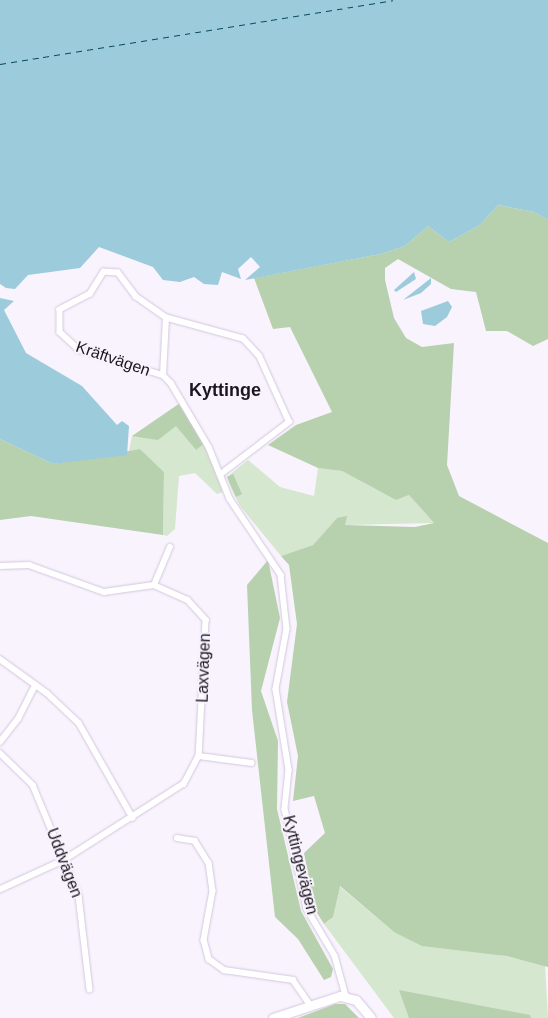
<!DOCTYPE html>
<meta charset="utf-8">
<style>
body{margin:0}
#map{position:relative;width:548px;height:1018px;overflow:hidden;background:#f8f3fd;font-family:Arial,sans-serif}
div>[style]{position:absolute}
.green>*{inset:0;background:#d6e7cf}
.forest>*{inset:0;background:#b7d0ad}
.water>*{inset:0;background:#9ccbdb}
.ferry>*{height:1px;margin-top:-0.5px;transform-origin:0;background:repeating-linear-gradient(90deg,#054a5c 0 6px,transparent 0 11px)}
.roads{filter:drop-shadow(0 0 1px #d4c6df) drop-shadow(0 0 1px #d4c6df)}
.street>*{height:5.5px;margin:-2.75px;padding:0 2.75px;transform-origin:2.75px;border-radius:2.75px;background:#fff}
.secondary>*{height:9px;margin:-4.5px;padding:0 4.5px;transform-origin:4.5px;border-radius:4.5px;background:#fff}
span{translate:-50% -50%;white-space:nowrap;text-align:center;line-height:1.15;-webkit-text-stroke:4px #f8f3fd;paint-order:stroke}
.street-label{font-size:16px;color:#1b161f}
.neighbourhood-label{font-size:18px;color:#1b161f;font-weight:700}
</style>
<div id="map">
<div class="green">
<i style="clip-path:polygon(176px 425px,196px 450px,204px 444px,223px 492px,217px 494px,195px 473px,179px 476px,175px 529px,167px 536px,163px 535px,164px 472px,140px 449px,129px 451px,132px 436px)"></i>
<i style="clip-path:polygon(248px 460px,280px 487px,314px 496px,318px 468px,342px 471px,396px 500px,409px 495px,434px 523px,345px 525px,337px 518px,313px 545px,281px 556px,240px 506px,230px 486px,227px 477px)"></i>
<i style="clip-path:polygon(339px 886px,394px 932px,545px 965px,548px 1018px,394px 1018px,324px 924px,333px 917px)"></i>
</div>
<div class="forest">
<i style="clip-path:polygon(498px 205px,534px 212px,548px 220px,548px 339px,533px 346px,507px 331px,486px 331px,476px 292px,451px 289px,398px 259px,385px 268px,385px 280px,394px 318px,406px 338px,422px 347px,454px 343px,447px 465px,459px 496px,548px 543px,548px 967px,506px 956px,422px 946px,394px 932px,340px 886px,333px 917px,324px 924px,314px 908px,304px 853px,325px 833px,314px 796px,293px 801px,298px 756px,287px 702px,297px 624px,289px 565px,281px 556px,313px 545px,337px 518px,347px 516px,345px 525px,415px 527px,434px 523px,409px 495px,396px 500px,342px 471px,318px 468px,268px 445px,296px 425px,332px 412px,290px 327px,273px 329px,254px 278px,381px 254px,405px 246px,428px 226px,449px 242px,480px 225px)"></i>
<i style="clip-path:polygon(180px 403px,204px 444px,196px 450px,176px 426px,158px 440px,132px 436px)"></i>
<i style="clip-path:polygon(0 439px,53px 464px,140px 449px,164px 472px,163px 535px,31px 516px,0 520px)"></i>
<i style="clip-path:polygon(233px 474px,242px 494px,236px 497px,227px 477px)"></i>
<i style="clip-path:polygon(268px 560px,280px 618px,261px 691px,278px 741px,277px 809px,301px 911px,333px 969px,331px 977px,324px 980px,298px 939px,275px 917px,252px 710px,247px 585px)"></i>
<i style="clip-path:polygon(399px 990px,530px 1015px,531px 1018px,409px 1018px)"></i>
<i style="clip-path:polygon(335px 1004px,345px 1004px,359px 1018px,298px 1018px)"></i>
</div>
<div class="water">
<i style="clip-path:polygon(0 0,548px 0,548px 220px,534px 212px,498px 205px,480px 225px,449px 242px,428px 226px,405px 246px,381px 254px,245px 280px,260px 267px,251px 257px,238px 269px,241px 279px,222px 272px,218px 285px,204px 284px,194px 277px,180px 282px,163px 280px,153px 267px,99px 247px,80px 268px,28px 275px,15px 289px,6px 288px,0 284px)"></i>
<i style="clip-path:polygon(414px 272px,416px 279px,396px 292px,394px 290px)"></i>
<i style="clip-path:polygon(431px 278px,431px 284px,421px 293px,403px 300px)"></i>
<i style="clip-path:polygon(0 298px,14px 301px,4px 310px,26px 353px,82px 386px,117px 425px,122px 421px,129px 426px,127px 455px,53px 464px,0 439px)"></i>
<i style="clip-path:polygon(448px 301px,452px 307px,447px 317px,435px 326px,423px 324px,421px 311px)"></i>
</div>
<div class="ferry">
<i style="left:0;top:64px;width:398px;rotate:-9.2deg"></i>
</div>
<div class="roads">
<div class="street">
<i style="left:163px;top:375px;width:57px;rotate:-87deg"></i>
<i style="left:221px;top:474px;width:86px;rotate:-37.4deg"></i>
<i style="left:289px;top:422px;width:72px;rotate:-114.4deg"></i>
<i style="left:259px;top:356px;width:23px;rotate:-133deg"></i>
<i style="left:243px;top:339px;width:80px;rotate:-164.7deg"></i>
<i style="left:166px;top:318px;width:37px;rotate:-145deg"></i>
<i style="left:136px;top:297px;width:30px;rotate:-127deg"></i>
<i style="left:118px;top:273px;width:14px;rotate:-176deg"></i>
<i style="left:104px;top:272px;width:26px;rotate:122deg"></i>
<i style="left:90px;top:294px;width:34px;rotate:152deg"></i>
<i style="left:60px;top:310px;width:22px;rotate:90deg"></i>
<i style="left:60px;top:332px;width:26px;rotate:43deg"></i>
<i style="left:79px;top:350px;width:88px;rotate:16.6deg"></i>
<i style="left:163px;top:375px;width:11px;rotate:45deg"></i>
<i style="left:171px;top:383px;width:74px;rotate:59.3deg"></i>
<i style="left:209px;top:447px;width:56px;rotate:68deg"></i>
<i style="left:230px;top:499px;width:92px;rotate:56.1deg"></i>
<i style="left:281px;top:575px;width:54px;rotate:83.7deg"></i>
<i style="left:287px;top:629px;width:61px;rotate:100.4deg"></i>
<i style="left:276px;top:689px;width:82px;rotate:80.9deg"></i>
<i style="left:289px;top:770px;width:39px;rotate:96deg"></i>
<i style="left:285px;top:809px;width:102px;rotate:77.6deg"></i>
<i style="left:307px;top:909px;width:55px;rotate:59.2deg"></i>
<i style="left:335px;top:956px;width:41px;rotate:74.6deg"></i>
<i style="left:0;top:566px;width:29px;rotate:-2deg"></i>
<i style="left:29px;top:565px;width:80px;rotate:19.8deg"></i>
<i style="left:104px;top:592px;width:50px;rotate:-8deg"></i>
<i style="left:154px;top:585px;width:37px;rotate:24deg"></i>
<i style="left:188px;top:600px;width:27px;rotate:48deg"></i>
<i style="left:206px;top:620px;width:136px;rotate:92.9deg"></i>
<i style="left:199px;top:756px;width:32px;rotate:118deg"></i>
<i style="left:184px;top:784px;width:143px;rotate:147.5deg"></i>
<i style="left:63px;top:861px;width:69px;rotate:155.3deg"></i>
<i style="left:154px;top:585px;width:41px;rotate:-67.2deg"></i>
<i style="left:0;top:659px;width:58px;rotate:35.9deg"></i>
<i style="left:47px;top:693px;width:44px;rotate:43.2deg"></i>
<i style="left:79px;top:723px;width:109px;rotate:60.4deg"></i>
<i style="left:0;top:742px;width:29px;rotate:-52deg"></i>
<i style="left:18px;top:719px;width:38px;rotate:-63deg"></i>
<i style="left:0;top:753px;width:46px;rotate:44.1deg"></i>
<i style="left:33px;top:785px;width:120px;rotate:67.5deg"></i>
<i style="left:79px;top:896px;width:94px;rotate:83.3deg"></i>
<i style="left:199px;top:756px;width:53px;rotate:7.5deg"></i>
<i style="left:177px;top:838px;width:18px;rotate:9deg"></i>
<i style="left:195px;top:841px;width:26px;rotate:58deg"></i>
<i style="left:209px;top:863px;width:28px;rotate:82deg"></i>
<i style="left:213px;top:891px;width:50px;rotate:100.4deg"></i>
<i style="left:204px;top:940px;width:20px;rotate:75deg"></i>
<i style="left:209px;top:959px;width:19px;rotate:36deg"></i>
<i style="left:224px;top:970px;width:70px;rotate:8.2deg"></i>
<i style="left:293px;top:980px;width:28px;rotate:55deg"></i>
</div>
<div class="secondary">
<i style="left:273px;top:1018px;width:71px;rotate:-18.2deg"></i>
<i style="left:340px;top:996px;width:16px;rotate:14deg"></i>
<i style="left:356px;top:1000px;width:23px;rotate:50deg"></i>
</div>
</div>
<div class="street-label">
<span style="left:113px;top:359px;rotate:19deg">Kräftvägen</span>
<span style="left:204px;top:668px;rotate:-88deg">Laxvägen</span>
<span style="left:64px;top:863px;rotate:69deg">Uddvägen</span>
<span style="left:300px;top:865px;rotate:76deg">Kyttingevägen</span>
</div>
<div class="neighbourhood-label">
<span style="left:225px;top:390px">Kyttinge</span>
</div>
</div>
